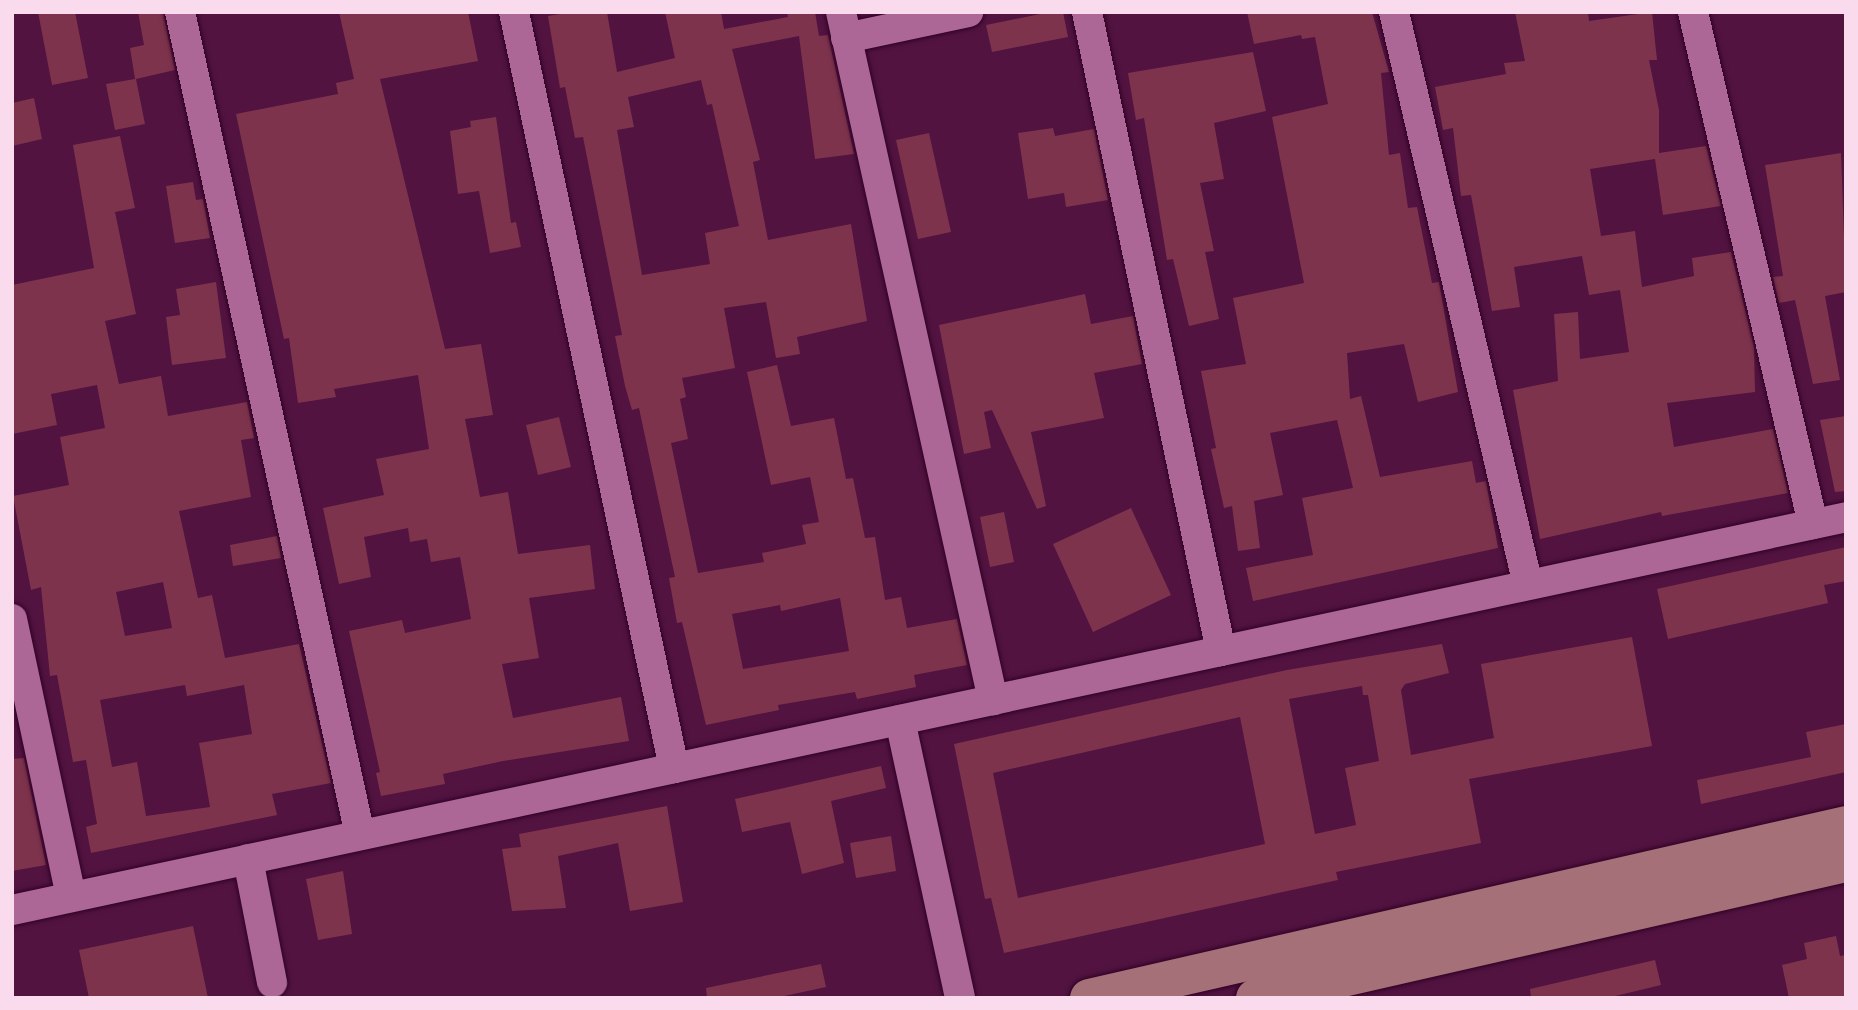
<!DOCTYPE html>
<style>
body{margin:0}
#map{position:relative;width:1858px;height:1010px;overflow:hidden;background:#521341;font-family:"Space Grotesk",sans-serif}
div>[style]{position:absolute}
.building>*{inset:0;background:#7e334d}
.roads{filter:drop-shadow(0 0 2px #300224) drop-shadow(0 0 2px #300224)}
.street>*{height:30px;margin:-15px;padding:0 15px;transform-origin:15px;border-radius:15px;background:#ad6796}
.secondary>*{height:38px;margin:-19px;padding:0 19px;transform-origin:19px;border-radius:19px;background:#a57077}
span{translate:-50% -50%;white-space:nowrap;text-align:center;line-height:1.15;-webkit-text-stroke:6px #521341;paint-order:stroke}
.frame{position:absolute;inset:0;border:14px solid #fadbee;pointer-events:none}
</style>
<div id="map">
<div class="building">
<i style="clip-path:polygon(38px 12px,75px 12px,88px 78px,52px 85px)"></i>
<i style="clip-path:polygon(138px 12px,163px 12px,175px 70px,136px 79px,145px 124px,115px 130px,106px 84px,135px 79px,130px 48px,144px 45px)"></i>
<i style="clip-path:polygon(339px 12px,468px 12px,478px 61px,380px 79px,445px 349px,481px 344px,493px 415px,465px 419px,480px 497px,508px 492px,518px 554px,590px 545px,595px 589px,529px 598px,539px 658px,502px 664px,513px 718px,621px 697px,629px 741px,503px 761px,443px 774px,445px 784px,381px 796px,376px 773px,380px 772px,349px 631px,402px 620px,405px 633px,471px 619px,460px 557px,431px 562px,427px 539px,410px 542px,408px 528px,364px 537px,371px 577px,339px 584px,323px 508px,384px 495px,376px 459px,429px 449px,418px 375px,334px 389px,336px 397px,298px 403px,289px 338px,284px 339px,236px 114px,338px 94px,336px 83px,354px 79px)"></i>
<i style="clip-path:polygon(evenodd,572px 12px,607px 12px,617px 72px,675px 58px,665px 12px,721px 12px,724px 29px,788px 17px,787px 12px,815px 12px,819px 36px,828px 35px,854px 154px,815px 159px,799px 36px,732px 49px,760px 160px,753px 162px,768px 240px,851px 224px,867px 321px,797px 337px,800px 354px,776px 358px,766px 302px,724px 308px,735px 368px,682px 378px,686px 397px,680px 399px,688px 439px,671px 443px,698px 573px,764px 562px,762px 553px,806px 544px,802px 525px,819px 522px,810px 477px,771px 485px,747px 372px,777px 365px,791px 426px,834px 418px,846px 479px,853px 478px,865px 538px,875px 537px,885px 600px,901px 597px,907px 628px,957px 619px,967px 665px,914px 675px,916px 687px,857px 699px,855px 692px,778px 705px,779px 710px,706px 725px,682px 622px,677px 623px,669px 578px,675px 577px,639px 408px,632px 410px,625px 386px,615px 336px,622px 335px,583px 137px,575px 138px,565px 87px,560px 88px,548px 16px,572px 12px,701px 80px,707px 105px,712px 104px,739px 226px,705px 233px,710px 264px,642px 275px,617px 130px,634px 127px,628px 97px,701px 80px,572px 12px,840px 598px,849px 651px,743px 669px,732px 614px,780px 605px,781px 611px,840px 598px)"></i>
<i style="clip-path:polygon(1050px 12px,1063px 12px,1068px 37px,992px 52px,986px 25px)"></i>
<i style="clip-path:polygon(1247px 12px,1372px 12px,1389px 72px,1381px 73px,1389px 155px,1400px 153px,1408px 208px,1417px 207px,1432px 283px,1439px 282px,1458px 392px,1418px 402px,1404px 344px,1347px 353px,1350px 399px,1361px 396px,1380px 477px,1472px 461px,1476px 483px,1486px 481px,1498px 548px,1253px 601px,1246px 568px,1313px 555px,1302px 498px,1353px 488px,1337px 420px,1270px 433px,1283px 495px,1254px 501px,1260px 548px,1238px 551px,1232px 506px,1224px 508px,1211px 449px,1216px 448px,1201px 371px,1246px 364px,1233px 298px,1304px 283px,1272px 117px,1328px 104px,1315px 37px,1302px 39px,1301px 35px,1254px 44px)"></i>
<i style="clip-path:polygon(1515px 12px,1588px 12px,1589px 21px,1652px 12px,1657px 60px,1649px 60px,1659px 110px,1659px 153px,1706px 146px,1721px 206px,1663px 215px,1655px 159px,1590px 169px,1601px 236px,1635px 231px,1642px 287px,1694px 276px,1692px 258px,1731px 252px,1754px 347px,1755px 392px,1667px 403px,1674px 447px,1773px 429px,1788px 493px,1662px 516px,1661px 512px,1540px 539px,1513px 390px,1558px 381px,1554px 314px,1578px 312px,1580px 359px,1629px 352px,1620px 290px,1589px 295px,1582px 256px,1514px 267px,1520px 307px,1492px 311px,1471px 195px,1461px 196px,1453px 128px,1443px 130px,1435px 87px,1506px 74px,1504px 63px,1525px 61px)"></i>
<i style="clip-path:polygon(1253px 52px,1266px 111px,1214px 123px,1224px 179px,1200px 183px,1214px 251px,1205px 252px,1219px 319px,1189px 326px,1173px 259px,1167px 260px,1144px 118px,1136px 120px,1128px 73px)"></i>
<i style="clip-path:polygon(34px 98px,42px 139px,12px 146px,12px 103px)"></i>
<i style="clip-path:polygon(496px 117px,511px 223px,516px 222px,521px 247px,490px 253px,479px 191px,458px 194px,450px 131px,471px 127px,470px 121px)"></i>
<i style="clip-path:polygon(1053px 128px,1055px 136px,1094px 129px,1108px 200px,1066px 207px,1064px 193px,1028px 199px,1018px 133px)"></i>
<i style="clip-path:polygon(929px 133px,951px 232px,918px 239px,896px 140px)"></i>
<i style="clip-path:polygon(evenodd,120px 136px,135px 208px,115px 212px,136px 314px,105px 321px,119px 384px,161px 376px,168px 416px,247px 402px,254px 438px,241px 440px,251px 497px,179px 511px,198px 598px,212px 595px,225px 658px,299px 644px,331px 783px,272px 794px,277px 815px,91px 853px,86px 827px,97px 824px,86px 760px,73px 762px,57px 675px,50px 676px,41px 587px,31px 590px,13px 496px,69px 485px,60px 437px,105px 428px,97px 385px,51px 394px,57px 425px,12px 434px,12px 285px,94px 268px,73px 145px,120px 136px,163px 582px,172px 628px,125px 636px,116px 592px,163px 582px,120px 136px,185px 685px,187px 696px,244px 685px,252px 734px,199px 743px,210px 807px,146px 816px,137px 762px,112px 767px,100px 700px,185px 685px)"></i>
<i style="clip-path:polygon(1841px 153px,1846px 292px,1825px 296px,1840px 380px,1813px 384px,1795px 300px,1779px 303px,1773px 277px,1783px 276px,1765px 165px)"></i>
<i style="clip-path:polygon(193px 182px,196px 200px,203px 199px,210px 238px,175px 243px,166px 186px)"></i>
<i style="clip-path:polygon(216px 282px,226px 358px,172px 365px,166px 317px,180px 315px,176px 289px)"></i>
<i style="clip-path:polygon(1085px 294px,1091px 324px,1133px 316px,1142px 364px,1094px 373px,1104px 418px,1031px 432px,1046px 506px,1037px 509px,992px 410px,984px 412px,991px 448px,964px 454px,939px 325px)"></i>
<i style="clip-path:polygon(1846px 416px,1846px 491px,1835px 492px,1820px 420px)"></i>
<i style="clip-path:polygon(559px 417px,571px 467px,538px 475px,526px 425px)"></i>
<i style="clip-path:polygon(1131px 508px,1171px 595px,1093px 632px,1053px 544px)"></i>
<i style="clip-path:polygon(1004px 512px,1014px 562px,990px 567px,980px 517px)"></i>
<i style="clip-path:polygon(277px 536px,281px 558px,233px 566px,230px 545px)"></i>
<i style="clip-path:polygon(1846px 547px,1846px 581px,1824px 585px,1828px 603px,1668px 639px,1657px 589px)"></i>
<i style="clip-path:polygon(evenodd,1632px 637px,1652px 746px,1469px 779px,1481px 843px,1336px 872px,1338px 880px,1004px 953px,991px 898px,985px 899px,954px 744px,1287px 670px,1442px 644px,1449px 673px,1405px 684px,1401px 690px,1411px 755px,1494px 738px,1481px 664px,1632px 637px,1362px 686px,1363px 695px,1368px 695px,1379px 761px,1345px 768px,1356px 825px,1315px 834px,1289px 699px,1362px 686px,1632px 637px,1240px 717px,1265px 844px,1018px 898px,993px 773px,1240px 717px)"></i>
<i style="clip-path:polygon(1846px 724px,1846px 772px,1701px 804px,1697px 780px,1811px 757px,1806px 732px)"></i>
<i style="clip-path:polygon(24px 758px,46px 865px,12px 871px,12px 759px)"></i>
<i style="clip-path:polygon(881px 766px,886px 788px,831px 801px,844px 863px,802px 874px,790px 822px,742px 832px,735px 799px)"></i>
<i style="clip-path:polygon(667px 806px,683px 902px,630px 911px,618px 843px,558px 856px,566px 908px,512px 911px,502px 849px,521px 847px,519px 834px)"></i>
<i style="clip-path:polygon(891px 836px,896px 871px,856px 878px,850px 843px)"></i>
<i style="clip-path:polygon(343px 871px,352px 934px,318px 940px,306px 879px)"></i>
<i style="clip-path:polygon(193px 926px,208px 998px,89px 998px,79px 950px)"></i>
<i style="clip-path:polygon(1836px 936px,1840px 956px,1846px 955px,1846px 998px,1789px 998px,1782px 965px,1807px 959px,1804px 943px)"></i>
<i style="clip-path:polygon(1655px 960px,1661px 985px,1607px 998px,1531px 998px,1530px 989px)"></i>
<i style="clip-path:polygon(821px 964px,826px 987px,775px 998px,707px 998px,706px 988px)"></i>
</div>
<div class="roads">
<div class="street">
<i style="left:180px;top:12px;width:842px;rotate:77.66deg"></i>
<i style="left:514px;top:12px;width:773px;rotate:78.05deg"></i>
<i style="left:841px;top:12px;width:705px;rotate:77.54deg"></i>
<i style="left:1087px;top:12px;width:653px;rotate:78.16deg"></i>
<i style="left:1394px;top:12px;width:588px;rotate:76.84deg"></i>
<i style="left:1693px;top:12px;width:526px;rotate:76.81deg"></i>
<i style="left:846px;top:38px;width:125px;rotate:-12deg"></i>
<i style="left:12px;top:619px;width:284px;rotate:78deg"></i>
<i style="left:900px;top:720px;width:284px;rotate:77.8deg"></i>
<i style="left:248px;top:859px;width:126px;rotate:79deg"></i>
<i style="left:12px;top:910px;width:1876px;rotate:-12.09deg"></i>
</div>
<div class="secondary">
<i style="left:1089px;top:998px;width:777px;rotate:-12.87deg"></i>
<i style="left:1255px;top:998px;width:606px;rotate:-12.87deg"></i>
</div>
</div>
<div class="frame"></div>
</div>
